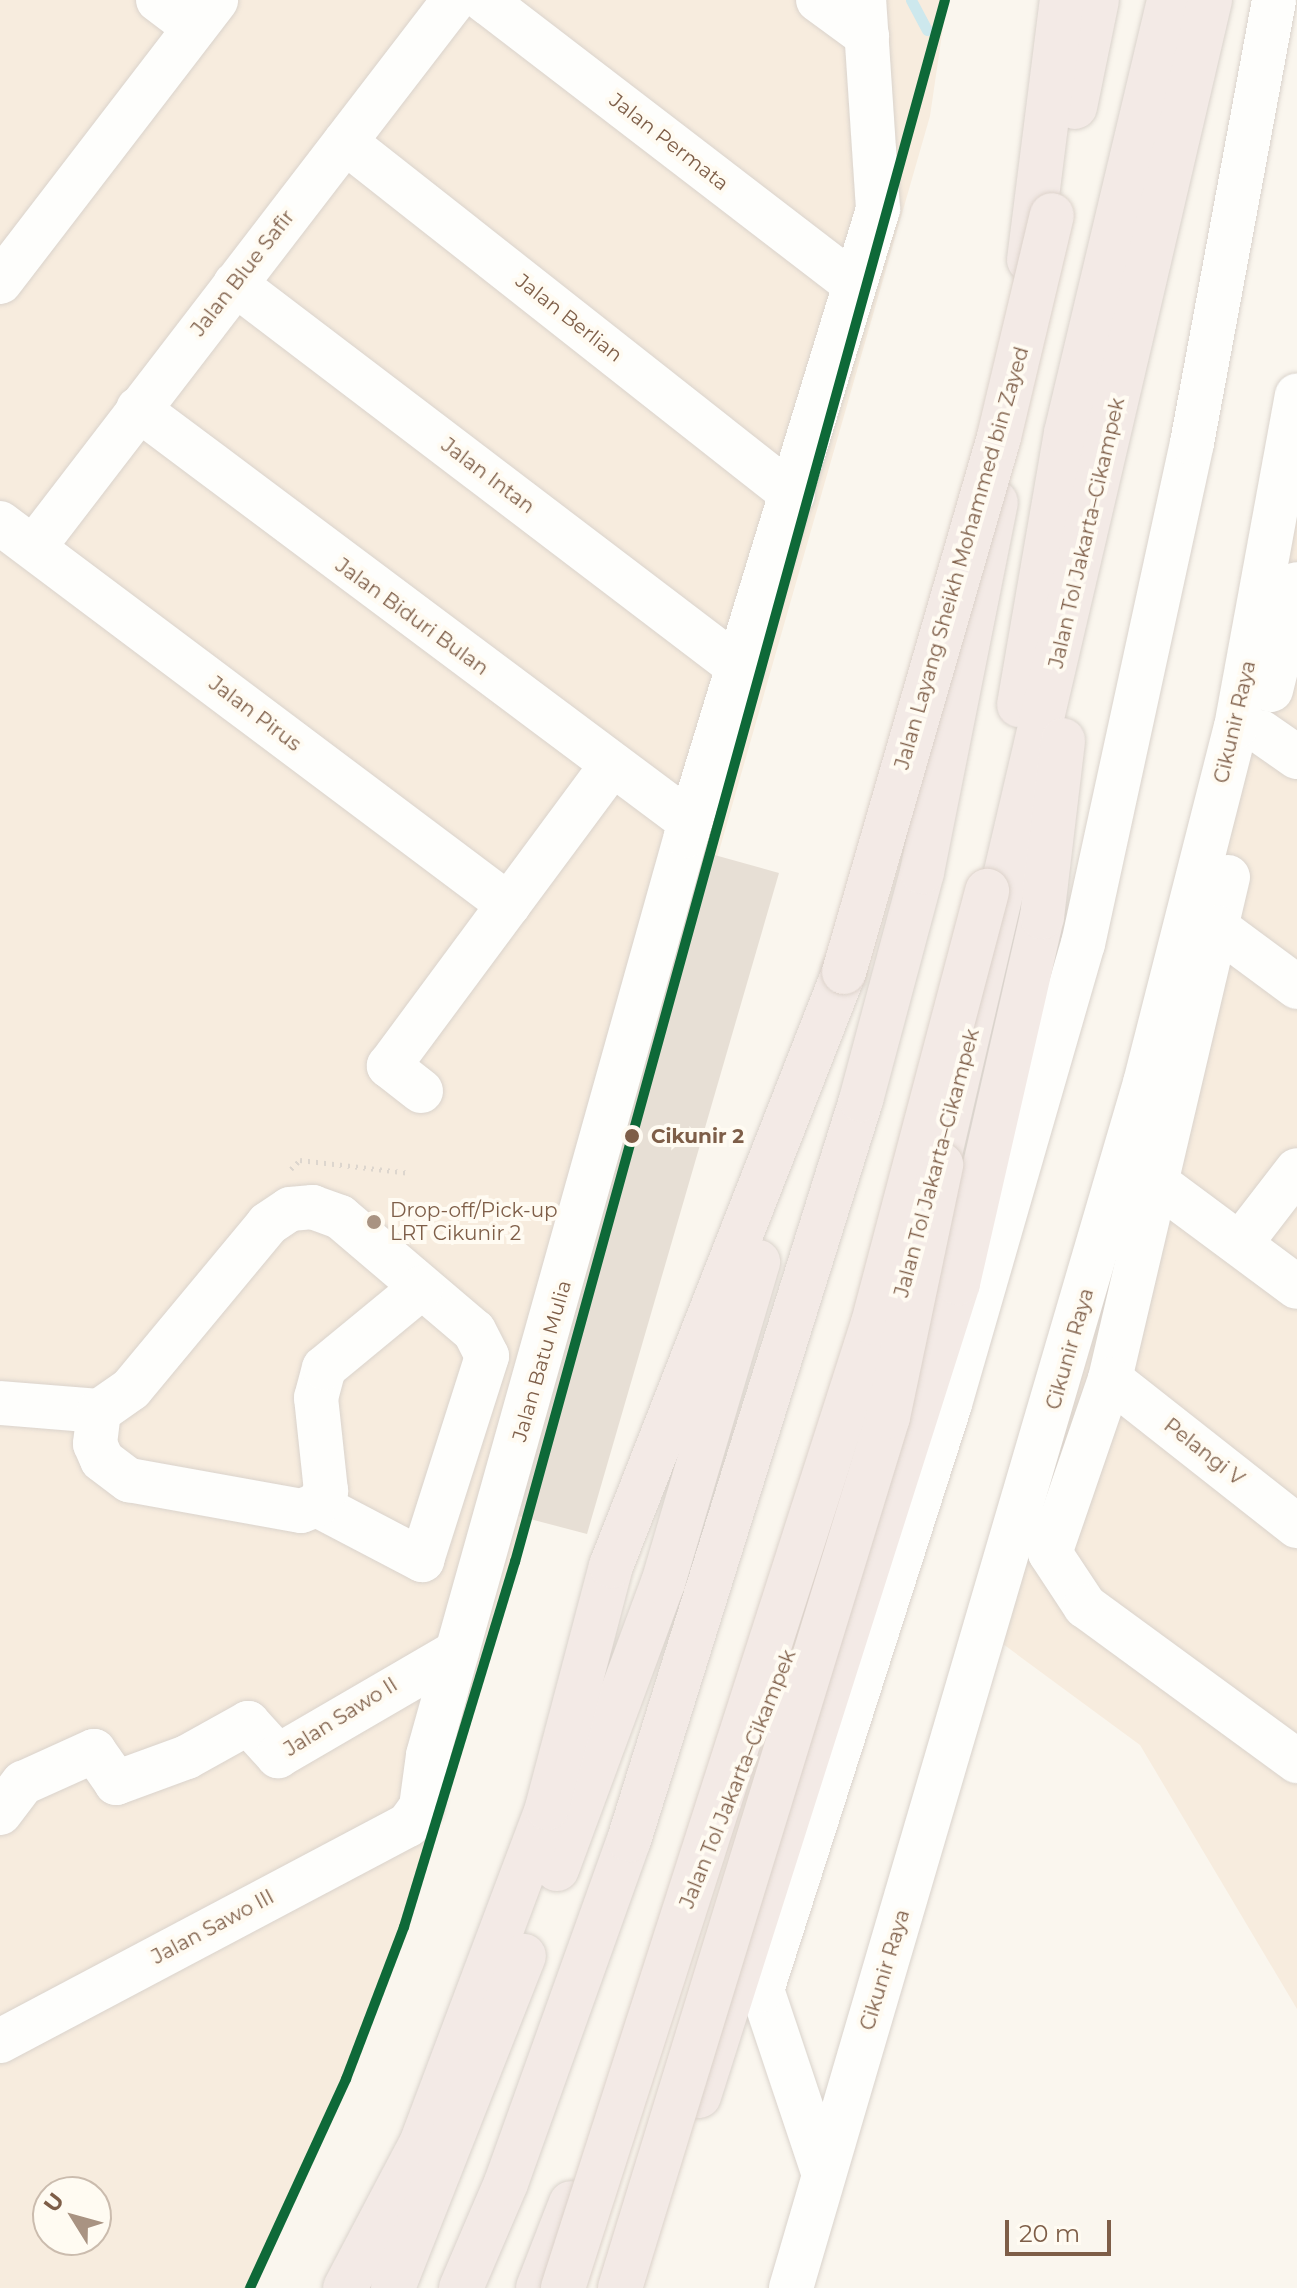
<!DOCTYPE html>
<meta charset="utf-8">
<style>
body{margin:0}
#map{position:relative;width:1297px;height:2288px;overflow:hidden;background:#faf6ee;font-family:Montserrat,sans-serif}
div>[style]{position:absolute}
.residential>*{inset:0;background:#f7ecde}
.stream>*{height:11px;margin:-5.5px;padding:0 5.5px;transform-origin:5.5px;border-radius:5.5px;background:#cde8ed}
.building>*{inset:0;background:#e7dfd5}
.path>*{height:5px;margin-top:-2.5px;transform-origin:0;background:repeating-linear-gradient(90deg,#ddd6ce 0 2px,transparent 0 8px)}
.roads{filter:drop-shadow(0 0 2px #dad3cc) drop-shadow(0 0 2px #dad3cc)}
.minor>*{height:44px;margin:-22px;padding:0 22px;transform-origin:22px;border-radius:22px;background:#fefefc}
.highway>*{height:44px;margin:-22px;padding:0 22px;transform-origin:22px;border-radius:22px;background:#f3eae6}
.bridges{filter:drop-shadow(0 0 2px #dcd2ca) drop-shadow(0 0 2px #dcd2ca)}
.highway-bridge>*{height:44px;margin:-22px;padding:0 22px;transform-origin:22px;border-radius:22px;background:#f3eae6}
.rail-1>*{height:10px;margin:-5px;padding:0 5px;transform-origin:5px;border-radius:5px;background:#0e6938}
.dots>*{width:22px;height:22px;translate:-50% -50%;box-sizing:border-box;border:4px solid #fffbf2;border-radius:50%}
span{translate:-50% -50%;white-space:nowrap;text-align:center;line-height:1.15;-webkit-text-stroke:8px #fffbf2;paint-order:stroke}
.street-label{font-size:20px;color:#7e5e48}
.stop-label{font-size:20px;color:#7e5e48;font-weight:700}
.left{translate:0 -50%;text-align:left}
.poi-label{font-size:20px;color:#7e5e48}
.north{position:absolute;left:32px;top:2176px;width:80px;height:80px;box-sizing:border-box;background:#fffbf2;border:2px solid #cbbcae;border-radius:50%;rotate:307deg;font-size:22px;font-weight:700;line-height:32px;text-align:center;color:#7e5e48}
.north::after{content:'';display:block;margin:auto;width:28px;height:36px;background:#a99382;clip-path:polygon(50% 0,100% 100%,50% 72%,0 100%)}
.scale{position:absolute;left:1005px;top:2220px;width:106px;height:36px;box-sizing:border-box;border:4px solid #7e5e48;border-top:0;padding-left:10px;font-size:24px;line-height:28px;white-space:nowrap;color:#7e5e48;-webkit-text-stroke:6px #fffbf2;paint-order:stroke}
</style>
<div id="map">
<div class="residential">
<i style="clip-path:polygon(evenodd,0 0,947px 0,930px 116px,515px 1562px,404px 1927px,346px 2079px,250px 2288px,0 2288px,0 0,48px 2192px,96px 2192px,96px 2240px,48px 2240px,48px 2192px)"></i>
<i style="clip-path:polygon(1297px 396px,1297px 2009px,1140px 1745px,988px 1633px)"></i>
</div>
<div class="stream">
<i style="left:911px;top:0;width:34px;rotate:62deg"></i>
</div>
<div class="building">
<i style="clip-path:polygon(675px 844px,779px 873px,587px 1534px,492px 1509px)"></i>
</div>
<div class="path">
<i style="left:291px;top:1169px;width:13px;rotate:-45deg"></i>
<i style="left:300px;top:1160px;width:111px;rotate:6.7deg"></i>
</div>
<div class="roads">
<div class="minor">
<i style="left:158px;top:0;width:46px;rotate:37.1deg"></i>
<i style="left:484px;top:0;width:466px;rotate:37.5deg"></i>
<i style="left:818px;top:0;width:61px;rotate:36.3deg"></i>
<i style="left:345px;top:142px;width:570px;rotate:38.24deg"></i>
<i style="left:0;top:282px;width:355px;rotate:-52.5deg"></i>
<i style="left:235px;top:284px;width:636px;rotate:37.27deg"></i>
<i style="left:138px;top:409px;width:689px;rotate:36.8deg"></i>
<i style="left:0;top:523px;width:636px;rotate:36.89deg"></i>
<i style="left:34px;top:547px;width:690px;rotate:-52.48deg"></i>
<i style="left:1271px;top:690px;width:109px;rotate:-76.2deg"></i>
<i style="left:1261px;top:732px;width:44px;rotate:34.8deg"></i>
<i style="left:1228px;top:877px;width:516px;rotate:103.23deg"></i>
<i style="left:1110px;top:1379px;width:184px;rotate:109deg"></i>
<i style="left:1050px;top:1553px;width:64px;rotate:56.6deg"></i>
<i style="left:1085px;top:1606px;width:263px;rotate:36.2deg"></i>
<i style="left:1216px;top:927px;width:101px;rotate:36.5deg"></i>
<i style="left:421px;top:1091px;width:41px;rotate:-142deg"></i>
<i style="left:389px;top:1066px;width:375px;rotate:-53.5deg"></i>
<i style="left:1161px;top:1186px;width:169px;rotate:36.6deg"></i>
<i style="left:1240px;top:1244px;width:93px;rotate:-52.4deg"></i>
<i style="left:1110px;top:1379px;width:238px;rotate:38.2deg"></i>
<i style="left:0;top:1403px;width:99px;rotate:4.6deg"></i>
<i style="left:317px;top:1505px;width:119px;rotate:27.6deg"></i>
<i style="left:422px;top:1560px;width:214px;rotate:-72.3deg"></i>
<i style="left:487px;top:1356px;width:28px;rotate:-117deg"></i>
<i style="left:474px;top:1331px;width:176px;rotate:-139.6deg"></i>
<i style="left:340px;top:1217px;width:29px;rotate:-160deg"></i>
<i style="left:313px;top:1207px;width:23px;rotate:175deg"></i>
<i style="left:290px;top:1209px;width:27px;rotate:146deg"></i>
<i style="left:268px;top:1224px;width:214px;rotate:129.7deg"></i>
<i style="left:131px;top:1389px;width:39px;rotate:145deg"></i>
<i style="left:99px;top:1411px;width:33px;rotate:97deg"></i>
<i style="left:95px;top:1444px;width:17px;rotate:66deg"></i>
<i style="left:102px;top:1460px;width:34px;rotate:37deg"></i>
<i style="left:129px;top:1480px;width:175px;rotate:10.2deg"></i>
<i style="left:301px;top:1511px;width:17px;rotate:-21deg"></i>
<i style="left:317px;top:1505px;width:17px;rotate:-57deg"></i>
<i style="left:326px;top:1491px;width:94px;rotate:-96.1deg"></i>
<i style="left:316px;top:1398px;width:31px;rotate:-75deg"></i>
<i style="left:324px;top:1368px;width:126px;rotate:-39.5deg"></i>
<i style="left:0;top:1813px;width:38px;rotate:-53deg"></i>
<i style="left:23px;top:1783px;width:78px;rotate:-24.3deg"></i>
<i style="left:94px;top:1751px;width:39px;rotate:55deg"></i>
<i style="left:116px;top:1783px;width:76px;rotate:-20.1deg"></i>
<i style="left:187px;top:1757px;width:70px;rotate:-29.1deg"></i>
<i style="left:248px;top:1723px;width:45px;rotate:47.7deg"></i>
<i style="left:278px;top:1756px;width:207px;rotate:-30.2deg"></i>
<i style="left:0;top:2041px;width:462px;rotate:-27.9deg"></i>
<i style="left:408px;top:1825px;width:22px;rotate:-54deg"></i>
<i style="left:421px;top:1807px;width:52px;rotate:-82.3deg"></i>
<i style="left:428px;top:1755px;width:955px;rotate:-74.32deg"></i>
<i style="left:686px;top:836px;width:656px;rotate:-72.97deg"></i>
<i style="left:878px;top:209px;width:209px;rotate:-93.8deg"></i>
<i style="left:823px;top:2172px;width:192px;rotate:-108.5deg"></i>
<i style="left:762px;top:1990px;width:615px;rotate:-72.21deg"></i>
<i style="left:950px;top:1404px;width:479px;rotate:-73.9deg"></i>
<i style="left:1083px;top:944px;width:513px;rotate:-77.73deg"></i>
<i style="left:1192px;top:443px;width:451px;rotate:-79.5deg"></i>
<i style="left:791px;top:2288px;width:1256px;rotate:-73.63deg"></i>
<i style="left:1145px;top:1083px;width:367px;rotate:-75.7deg"></i>
<i style="left:1236px;top:727px;width:337px;rotate:-79.6deg"></i>
</div>
<div class="highway">
<i style="left:1075px;top:107px;width:109px;rotate:-78.4deg"></i>
<i style="left:1029px;top:260px;width:262px;rotate:-82.8deg"></i>
<i style="left:1019px;top:705px;width:276px;rotate:-80.2deg"></i>
<i style="left:1066px;top:433px;width:445px;rotate:-76.6deg"></i>
<i style="left:929px;top:1201px;width:1233px;rotate:-76.83deg"></i>
<i style="left:777px;top:1681px;width:143px;rotate:-68.3deg"></i>
<i style="left:557px;top:1869px;width:305px;rotate:-69.7deg"></i>
<i style="left:663px;top:1583px;width:335px;rotate:-73.5deg"></i>
<i style="left:699px;top:2096px;width:853px;rotate:-72.33deg"></i>
<i style="left:958px;top:1283px;width:376px;rotate:-77.1deg"></i>
<i style="left:1042px;top:917px;width:178px;rotate:-83.2deg"></i>
<i style="left:345px;top:2288px;width:163px;rotate:-62.2deg"></i>
<i style="left:421px;top:2144px;width:359px;rotate:-69.4deg"></i>
<i style="left:547px;top:1808px;width:250px;rotate:-75.2deg"></i>
<i style="left:611px;top:1566px;width:638px;rotate:-68.58deg"></i>
<i style="left:393px;top:2288px;width:357px;rotate:-68.5deg"></i>
<i style="left:461px;top:2288px;width:114px;rotate:-66.8deg"></i>
<i style="left:506px;top:2183px;width:364px;rotate:-70.3deg"></i>
<i style="left:629px;top:1840px;width:776px;rotate:-72.59deg"></i>
<i style="left:861px;top:1100px;width:236px;rotate:-75deg"></i>
<i style="left:922px;top:872px;width:377px;rotate:-78.7deg"></i>
<i style="left:538px;top:2288px;width:91px;rotate:-68.8deg"></i>
</div>
</div>
<div class="bridges">
<div class="highway-bridge">
<i style="left:844px;top:972px;width:557px;rotate:-73.84deg"></i>
<i style="left:999px;top:437px;width:228px;rotate:-76.6deg"></i>
<i style="left:563px;top:2288px;width:1014px;rotate:-72.19deg"></i>
<i style="left:873px;top:1323px;width:447px;rotate:-75.2deg"></i>
<i style="left:620px;top:2288px;width:911px;rotate:-72.9deg"></i>
<i style="left:888px;top:1417px;width:258px;rotate:-78.1deg"></i>
</div>
</div>
<div class="rail-1">
<i style="left:250px;top:2288px;width:230px;rotate:-65.3deg"></i>
<i style="left:346px;top:2079px;width:163px;rotate:-69.1deg"></i>
<i style="left:404px;top:1927px;width:382px;rotate:-73.1deg"></i>
<i style="left:515px;top:1562px;width:1620px;rotate:-74.61deg"></i>
</div>
<div class="dots">
<i style="left:632px;top:1136px;background:#7e5e48"></i>
<i style="left:374px;top:1222px;background:#a99382"></i>
</div>
<div class="street-label">
<span style="left:669px;top:142px;rotate:38deg">Jalan Permata</span>
<span style="left:243px;top:273px;rotate:-52deg">Jalan Blue Safir</span>
<span style="left:569px;top:318px;rotate:38deg">Jalan Berlian</span>
<span style="left:488px;top:476px;rotate:37deg">Jalan Intan</span>
<span style="left:1087px;top:533px;rotate:-77deg">Jalan Tol Jakarta–Cikampek</span>
<span style="left:962px;top:558px;rotate:-74deg">Jalan Layang Sheikh Mohammed bin Zayed</span>
<span style="left:412px;top:617px;rotate:36deg">Jalan Biduri Bulan</span>
<span style="left:255px;top:714px;rotate:37deg">Jalan Pirus</span>
<span style="left:1235px;top:722px;rotate:-77deg">Cikunir Raya</span>
<span style="left:937px;top:1163px;rotate:-75deg">Jalan Tol Jakarta–Cikampek</span>
<span style="left:1070px;top:1349px;rotate:-74deg">Cikunir Raya</span>
<span style="left:542px;top:1361px;rotate:-74deg">Jalan Batu Mulia</span>
<span style="left:1204px;top:1452px;rotate:38deg">Pelangi V</span>
<span style="left:341px;top:1717px;rotate:-32deg">Jalan Sawo II</span>
<span style="left:738px;top:1779px;rotate:-68deg">Jalan Tol Jakarta–Cikampek</span>
<span style="left:213px;top:1927px;rotate:-28deg">Jalan Sawo III</span>
<span style="left:885px;top:1970px;rotate:-73deg">Cikunir Raya</span>
</div>
<div class="stop-label">
<span class="left" style="left:651px;top:1136px">Cikunir 2</span>
</div>
<div class="poi-label">
<span class="left" style="left:390px;top:1222px">Drop-off/Pick-up<br>LRT Cikunir 2</span>
</div>
<div class="north">U</div>
<div class="scale">20 m</div>
</div>
